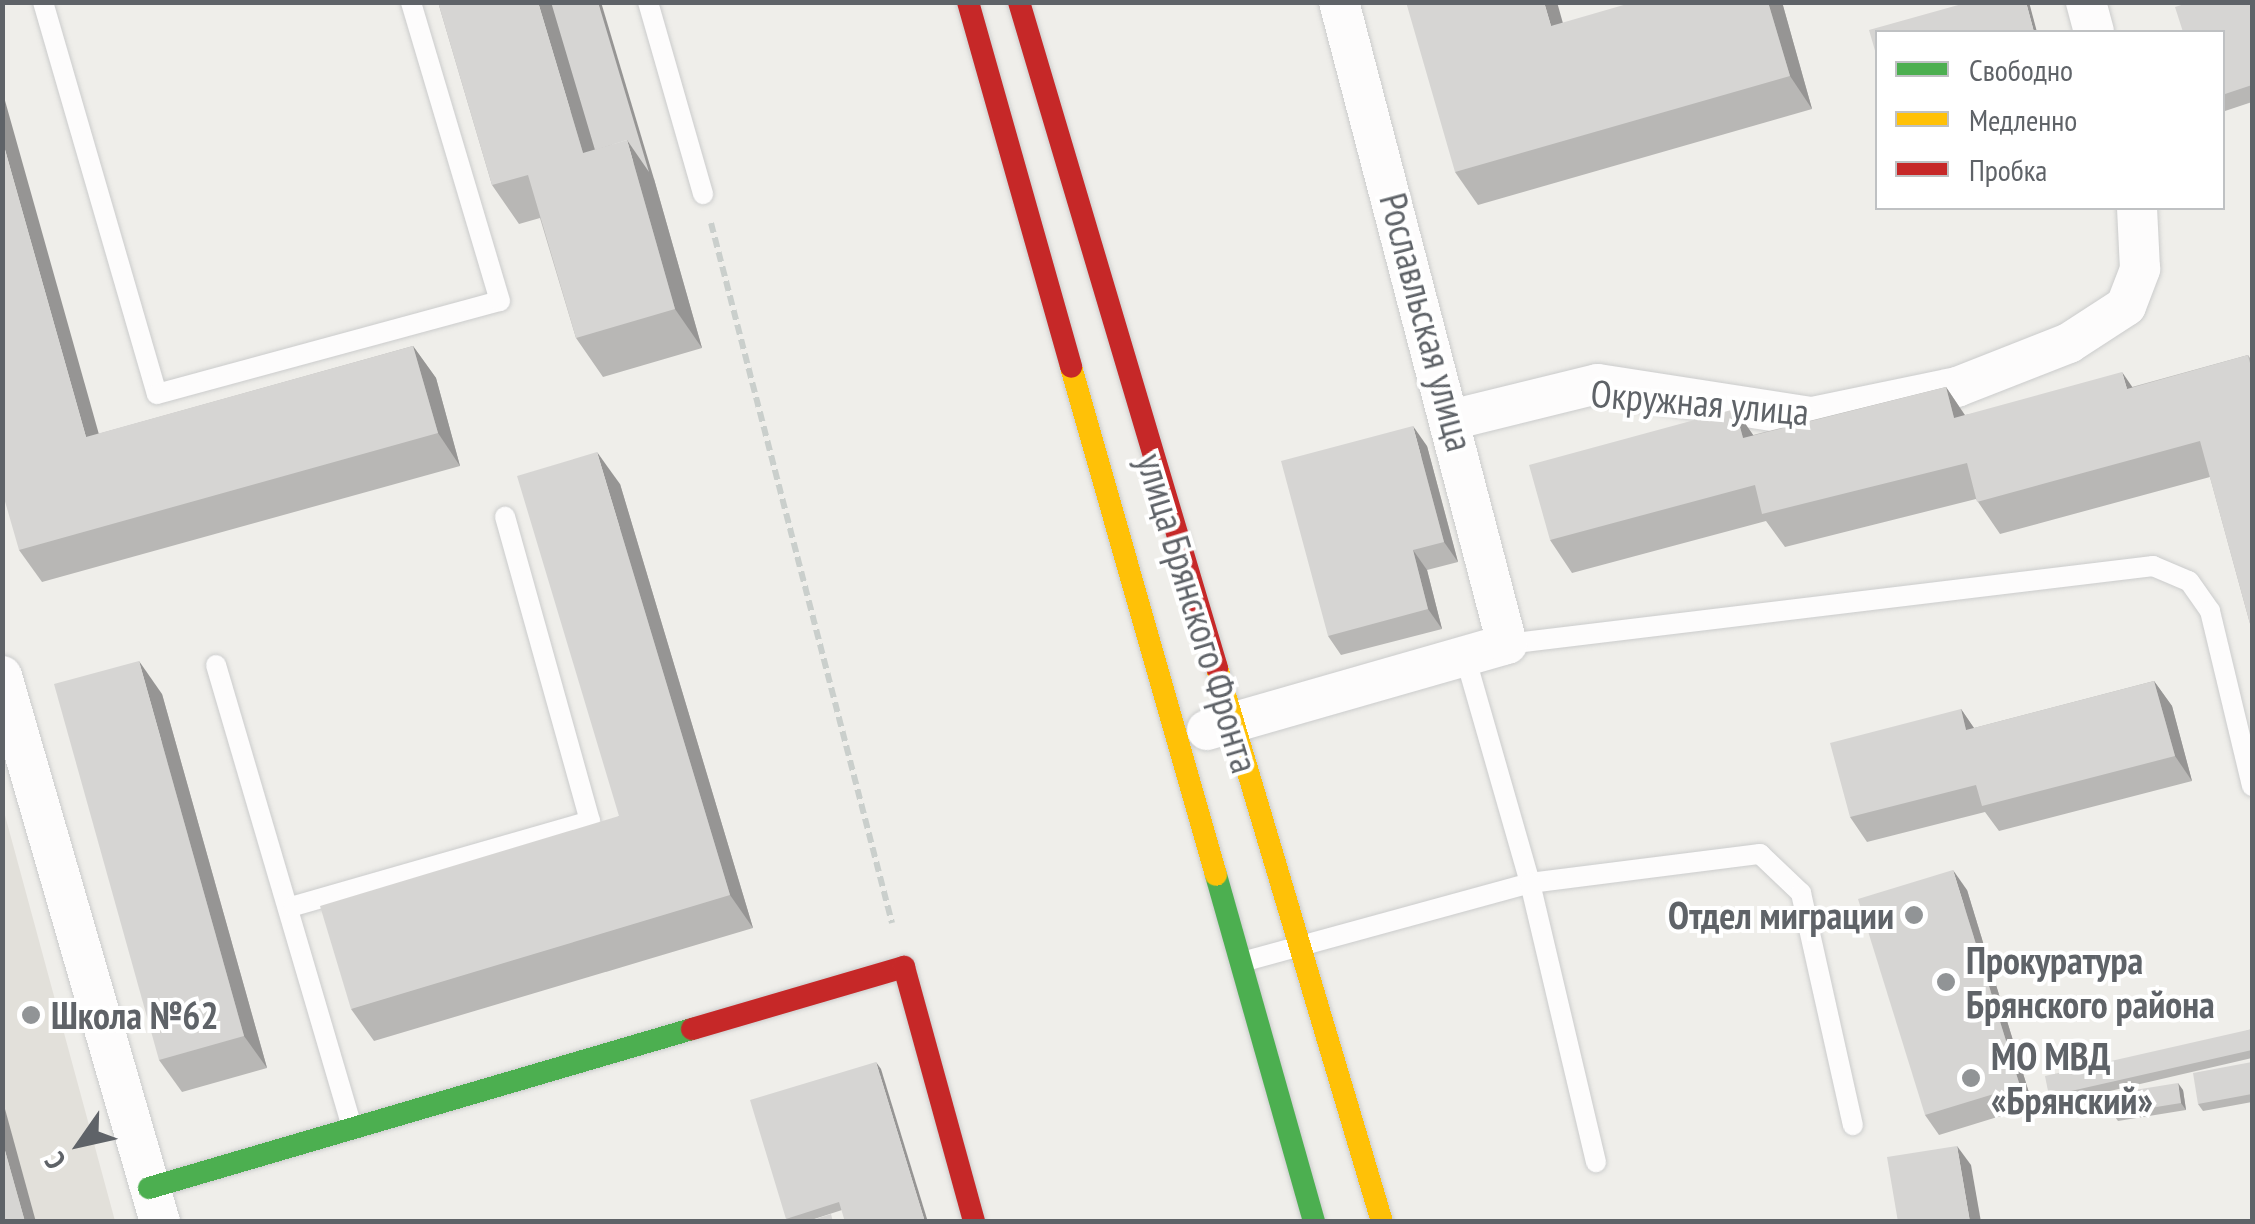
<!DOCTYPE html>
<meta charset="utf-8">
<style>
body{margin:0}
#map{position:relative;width:2255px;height:1224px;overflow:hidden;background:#efeeea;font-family:"PT Sans Narrow",sans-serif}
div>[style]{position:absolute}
.education>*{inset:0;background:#e2e0da}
.path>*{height:6px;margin-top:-3px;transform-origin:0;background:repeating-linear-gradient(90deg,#cacfcc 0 10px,transparent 0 15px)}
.roads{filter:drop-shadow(0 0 2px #cbcccc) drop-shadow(0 0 2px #cbcccc)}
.lane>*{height:20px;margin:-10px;padding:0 10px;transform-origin:10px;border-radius:10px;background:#fdfcfc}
.street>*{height:40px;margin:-20px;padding:0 20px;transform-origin:20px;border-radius:20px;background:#fdfcfc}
.fast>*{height:22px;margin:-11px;padding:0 11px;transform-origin:11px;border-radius:11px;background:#4caf50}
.slow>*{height:22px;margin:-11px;padding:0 11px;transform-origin:11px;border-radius:11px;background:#ffc107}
.jam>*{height:22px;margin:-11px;padding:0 11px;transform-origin:11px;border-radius:11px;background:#c62828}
.wall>*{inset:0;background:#b8b7b5}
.shaded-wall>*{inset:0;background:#969594}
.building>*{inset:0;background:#d6d5d3}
.dots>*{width:28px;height:28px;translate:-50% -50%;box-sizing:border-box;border:5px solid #fff;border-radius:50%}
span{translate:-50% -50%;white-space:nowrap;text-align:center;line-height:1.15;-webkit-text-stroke:8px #fff;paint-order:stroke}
.street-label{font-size:38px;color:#5f6368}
.poi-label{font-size:38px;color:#5f6368;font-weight:700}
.right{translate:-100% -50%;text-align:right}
.left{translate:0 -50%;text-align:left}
.frame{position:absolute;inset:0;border:5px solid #5f6368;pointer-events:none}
.legend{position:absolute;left:1875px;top:30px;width:350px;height:180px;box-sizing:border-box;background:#fff;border:2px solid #bfc1c3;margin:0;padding:12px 18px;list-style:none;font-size:30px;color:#5f6368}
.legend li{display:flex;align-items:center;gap:20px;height:50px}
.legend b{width:50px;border:2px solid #bfc1c3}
.north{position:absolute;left:30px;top:1094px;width:100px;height:100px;-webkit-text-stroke:8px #fff;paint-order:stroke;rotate:236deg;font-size:28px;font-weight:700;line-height:40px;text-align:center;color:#5f6368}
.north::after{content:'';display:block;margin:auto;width:35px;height:45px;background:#5f6368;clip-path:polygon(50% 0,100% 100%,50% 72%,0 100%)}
</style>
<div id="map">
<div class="education">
<i style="clip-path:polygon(3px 808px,115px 1221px,3px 1221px)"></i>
</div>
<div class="path">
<i style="left:711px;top:223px;width:723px;rotate:75.5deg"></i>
</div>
<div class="roads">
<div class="lane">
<i style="left:43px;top:2px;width:408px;rotate:73.8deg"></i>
<i style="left:157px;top:394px;width:355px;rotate:-15.2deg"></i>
<i style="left:500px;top:301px;width:312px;rotate:-106.6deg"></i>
<i style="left:648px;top:2px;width:200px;rotate:74deg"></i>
<i style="left:1507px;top:644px;width:651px;rotate:-6.88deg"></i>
<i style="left:2153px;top:566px;width:39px;rotate:23deg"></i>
<i style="left:2189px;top:581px;width:37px;rotate:55deg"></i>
<i style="left:2210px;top:611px;width:180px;rotate:76.5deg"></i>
<i style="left:1465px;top:656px;width:236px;rotate:74deg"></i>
<i style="left:1530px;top:883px;width:232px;rotate:-7.2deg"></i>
<i style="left:1760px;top:854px;width:57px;rotate:43.6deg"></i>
<i style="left:1801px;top:893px;width:238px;rotate:77.4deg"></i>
<i style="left:216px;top:665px;width:478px;rotate:73.6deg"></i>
<i style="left:294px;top:906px;width:308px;rotate:-16deg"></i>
<i style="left:590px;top:821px;width:316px;rotate:-105.6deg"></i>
<i style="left:1242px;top:962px;width:299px;rotate:-15.3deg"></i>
<i style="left:1530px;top:883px;width:287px;rotate:76.7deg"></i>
</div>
<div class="street">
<i style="left:2086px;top:2px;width:31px;rotate:75deg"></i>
<i style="left:1455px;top:419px;width:147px;rotate:-13.8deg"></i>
<i style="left:1598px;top:384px;width:217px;rotate:8.8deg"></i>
<i style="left:1812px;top:417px;width:148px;rotate:-11.7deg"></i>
<i style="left:1957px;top:387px;width:120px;rotate:-21.4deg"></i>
<i style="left:2069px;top:343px;width:68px;rotate:-33deg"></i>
<i style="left:2126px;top:306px;width:40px;rotate:-69deg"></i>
<i style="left:2140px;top:269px;width:61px;rotate:-92.8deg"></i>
<i style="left:2px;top:676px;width:568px;rotate:73.86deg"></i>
<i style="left:1207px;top:730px;width:312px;rotate:-16deg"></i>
<i style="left:1507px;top:644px;width:664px;rotate:-104.66deg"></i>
</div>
<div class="fast">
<i style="left:1216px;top:875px;width:361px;rotate:74.2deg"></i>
<i style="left:149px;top:1188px;width:566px;rotate:-16.32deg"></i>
</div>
<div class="slow">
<i style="left:1071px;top:367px;width:528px;rotate:74.07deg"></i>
<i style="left:1217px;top:668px;width:578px;rotate:73.41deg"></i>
</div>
<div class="jam">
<i style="left:968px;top:2px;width:379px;rotate:74.2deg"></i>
<i style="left:1019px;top:2px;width:695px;rotate:73.44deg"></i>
<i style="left:692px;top:1029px;width:221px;rotate:-16.3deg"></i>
<i style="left:904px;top:967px;width:264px;rotate:74.6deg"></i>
</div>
</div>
<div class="wall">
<i style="clip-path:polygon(438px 2px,654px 179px,702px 348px,603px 377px,576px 338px,540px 218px,519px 224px,492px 185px)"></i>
<i style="clip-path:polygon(1782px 2px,1812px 109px,1478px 205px,1455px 172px,1563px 23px)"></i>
<i style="clip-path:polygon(2252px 2px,2252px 102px,2222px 112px,2222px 32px)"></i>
<i style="clip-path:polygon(413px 346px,436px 378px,460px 466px,42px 582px,19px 550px,98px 434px)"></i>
<i style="clip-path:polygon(2248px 355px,2252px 361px,2252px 631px,2210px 477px,2000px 534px,1976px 499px,1785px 547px,1766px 521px,1572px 573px,1550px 540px,1735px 409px,1753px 435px,1946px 387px,1965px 415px,2132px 387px)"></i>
<i style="clip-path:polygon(1427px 446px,1458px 562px,1427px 570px,1442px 629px,1341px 655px,1328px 636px)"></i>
<i style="clip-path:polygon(620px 484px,753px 928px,374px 1041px,351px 1009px,619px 816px)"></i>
<i style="clip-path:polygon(2154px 681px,2172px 706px,2192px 781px,1999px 831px,1985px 812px,1867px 842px,1850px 817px,1961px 709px,1974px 728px)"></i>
<i style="clip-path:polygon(162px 694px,267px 1068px,182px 1092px,159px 1060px)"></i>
<i style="clip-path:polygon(1967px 890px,2033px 1106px,1939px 1135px,1925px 1115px)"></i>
<i style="clip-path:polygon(2252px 1029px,2252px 1058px,2054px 1104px,2049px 1096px)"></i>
<i style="clip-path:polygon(2252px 1062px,2252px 1102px,2203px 1111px,2198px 1104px)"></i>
<i style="clip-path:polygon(881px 1069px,842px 1210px,805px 1222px,788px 1222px,786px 1219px)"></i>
<i style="clip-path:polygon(2183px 1090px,2186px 1110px,2118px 1121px,2113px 1114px)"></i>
</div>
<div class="shaded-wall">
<i style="clip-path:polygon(538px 2px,554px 2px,608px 184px,583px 153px)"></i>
<i style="clip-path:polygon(598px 2px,601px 2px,654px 179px,702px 348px,675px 309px,627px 140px)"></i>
<i style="clip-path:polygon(1544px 2px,1557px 2px,1573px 59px,1551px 26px)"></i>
<i style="clip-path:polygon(1768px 2px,1782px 2px,1812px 109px,1790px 76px)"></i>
<i style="clip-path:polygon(2026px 2px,2029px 2px,2037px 32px,2034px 32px)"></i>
<i style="clip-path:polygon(2px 90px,109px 470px,86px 437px,2px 139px)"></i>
<i style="clip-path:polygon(413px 346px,436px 378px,460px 466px,438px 433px)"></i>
<i style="clip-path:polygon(2122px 372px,2144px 404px,2127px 389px)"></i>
<i style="clip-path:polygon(1946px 387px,1968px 420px,1954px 418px)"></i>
<i style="clip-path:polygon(1735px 409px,1758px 442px,1743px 438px)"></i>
<i style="clip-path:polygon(1413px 426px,1427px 446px,1458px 562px,1444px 542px)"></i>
<i style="clip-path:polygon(597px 452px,620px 484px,753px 928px,730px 895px)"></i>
<i style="clip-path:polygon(1413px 550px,1427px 570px,1442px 629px,1428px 609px)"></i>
<i style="clip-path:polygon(139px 661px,162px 694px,267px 1068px,244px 1036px)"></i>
<i style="clip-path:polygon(2154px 681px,2172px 706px,2192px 781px,2175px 756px)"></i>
<i style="clip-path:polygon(1961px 709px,1978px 734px,1966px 730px)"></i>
<i style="clip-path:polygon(1953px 870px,1967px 890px,2033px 1106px,2020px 1086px)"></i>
<i style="clip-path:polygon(876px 1062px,881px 1069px,928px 1222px,925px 1222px)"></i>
<i style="clip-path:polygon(2178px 1083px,2183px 1090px,2186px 1110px,2181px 1103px)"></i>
<i style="clip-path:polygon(2px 1106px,5px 1109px,36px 1222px,25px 1222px,2px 1140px)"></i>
<i style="clip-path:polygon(1957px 1146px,1971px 1165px,1981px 1222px,1970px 1222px)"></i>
</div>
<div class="building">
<i style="clip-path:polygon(438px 2px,538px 2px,583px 153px,627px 140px,675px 309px,576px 338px,528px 175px,492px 185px)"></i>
<i style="clip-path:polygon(551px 2px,598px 2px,649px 172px,627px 140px,595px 150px)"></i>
<i style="clip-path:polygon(1406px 2px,1544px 2px,1551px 26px,1634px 2px,1768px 2px,1790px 76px,1455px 172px)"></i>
<i style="clip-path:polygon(1969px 2px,2026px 2px,2034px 32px,1878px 32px,1878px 61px,1869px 30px)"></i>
<i style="clip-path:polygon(2191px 2px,2252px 2px,2252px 85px,2222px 95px,2222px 32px,2183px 32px,2175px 7px)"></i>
<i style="clip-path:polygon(2px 139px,86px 437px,413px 346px,438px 433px,19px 550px,2px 491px)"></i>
<i style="clip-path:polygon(2248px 355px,2252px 371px,2252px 631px,2200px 441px,1977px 502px,1967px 463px,1762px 514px,1755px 485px,1550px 540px,1529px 465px,1735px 409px,1743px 438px,1946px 387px,1954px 418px,2122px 372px,2127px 389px)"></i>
<i style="clip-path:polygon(1413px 426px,1444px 542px,1413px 550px,1428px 609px,1328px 636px,1281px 461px)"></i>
<i style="clip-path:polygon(597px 452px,730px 895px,351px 1009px,320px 906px,619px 816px,517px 476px)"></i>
<i style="clip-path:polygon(139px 661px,244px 1036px,159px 1060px,54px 684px)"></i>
<i style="clip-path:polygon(2154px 681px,2175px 756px,1982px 806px,1976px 785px,1850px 817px,1830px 743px,1961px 709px,1966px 730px)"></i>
<i style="clip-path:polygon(1953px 870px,2020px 1086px,1925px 1115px,1858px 899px)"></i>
<i style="clip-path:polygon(2252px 1029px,2252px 1050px,2049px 1096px,2045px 1076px)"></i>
<i style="clip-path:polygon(876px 1062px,925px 1222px,845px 1222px,839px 1202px,786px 1219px,750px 1100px)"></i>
<i style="clip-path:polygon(2252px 1062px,2252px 1094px,2198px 1104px,2193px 1073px)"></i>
<i style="clip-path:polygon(2178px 1083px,2181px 1103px,2113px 1114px,2110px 1094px)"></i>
<i style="clip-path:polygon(2px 1140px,25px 1222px,2px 1222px)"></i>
<i style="clip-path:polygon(1957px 1146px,1970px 1222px,1898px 1222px,1887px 1157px)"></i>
<i style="clip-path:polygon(831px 1214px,833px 1222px,806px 1222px)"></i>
</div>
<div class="dots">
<i style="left:1914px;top:915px;background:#919496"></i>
<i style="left:1946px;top:982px;background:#919496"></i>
<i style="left:31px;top:1015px;background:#919496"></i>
<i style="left:1971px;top:1078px;background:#919496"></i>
</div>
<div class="street-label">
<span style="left:1427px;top:322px;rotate:75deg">Рославльская улица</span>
<span style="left:1700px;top:402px;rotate:5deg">Окружная улица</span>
<span style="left:1198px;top:613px;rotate:73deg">улица Брянского Фронта</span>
</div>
<div class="poi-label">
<span class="right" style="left:1894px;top:915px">Отдел миграции</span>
<span class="left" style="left:1966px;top:982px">Прокуратура<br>Брянского района</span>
<span class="left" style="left:51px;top:1015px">Школа №62</span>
<span class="left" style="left:1991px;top:1078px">МО МВД<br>«Брянский»</span>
</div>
<div class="frame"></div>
<ul class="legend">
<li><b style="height:12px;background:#4caf50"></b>Свободно</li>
<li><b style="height:12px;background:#ffc107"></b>Медленно</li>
<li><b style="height:12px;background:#c62828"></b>Пробка</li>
</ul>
<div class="north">С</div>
</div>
